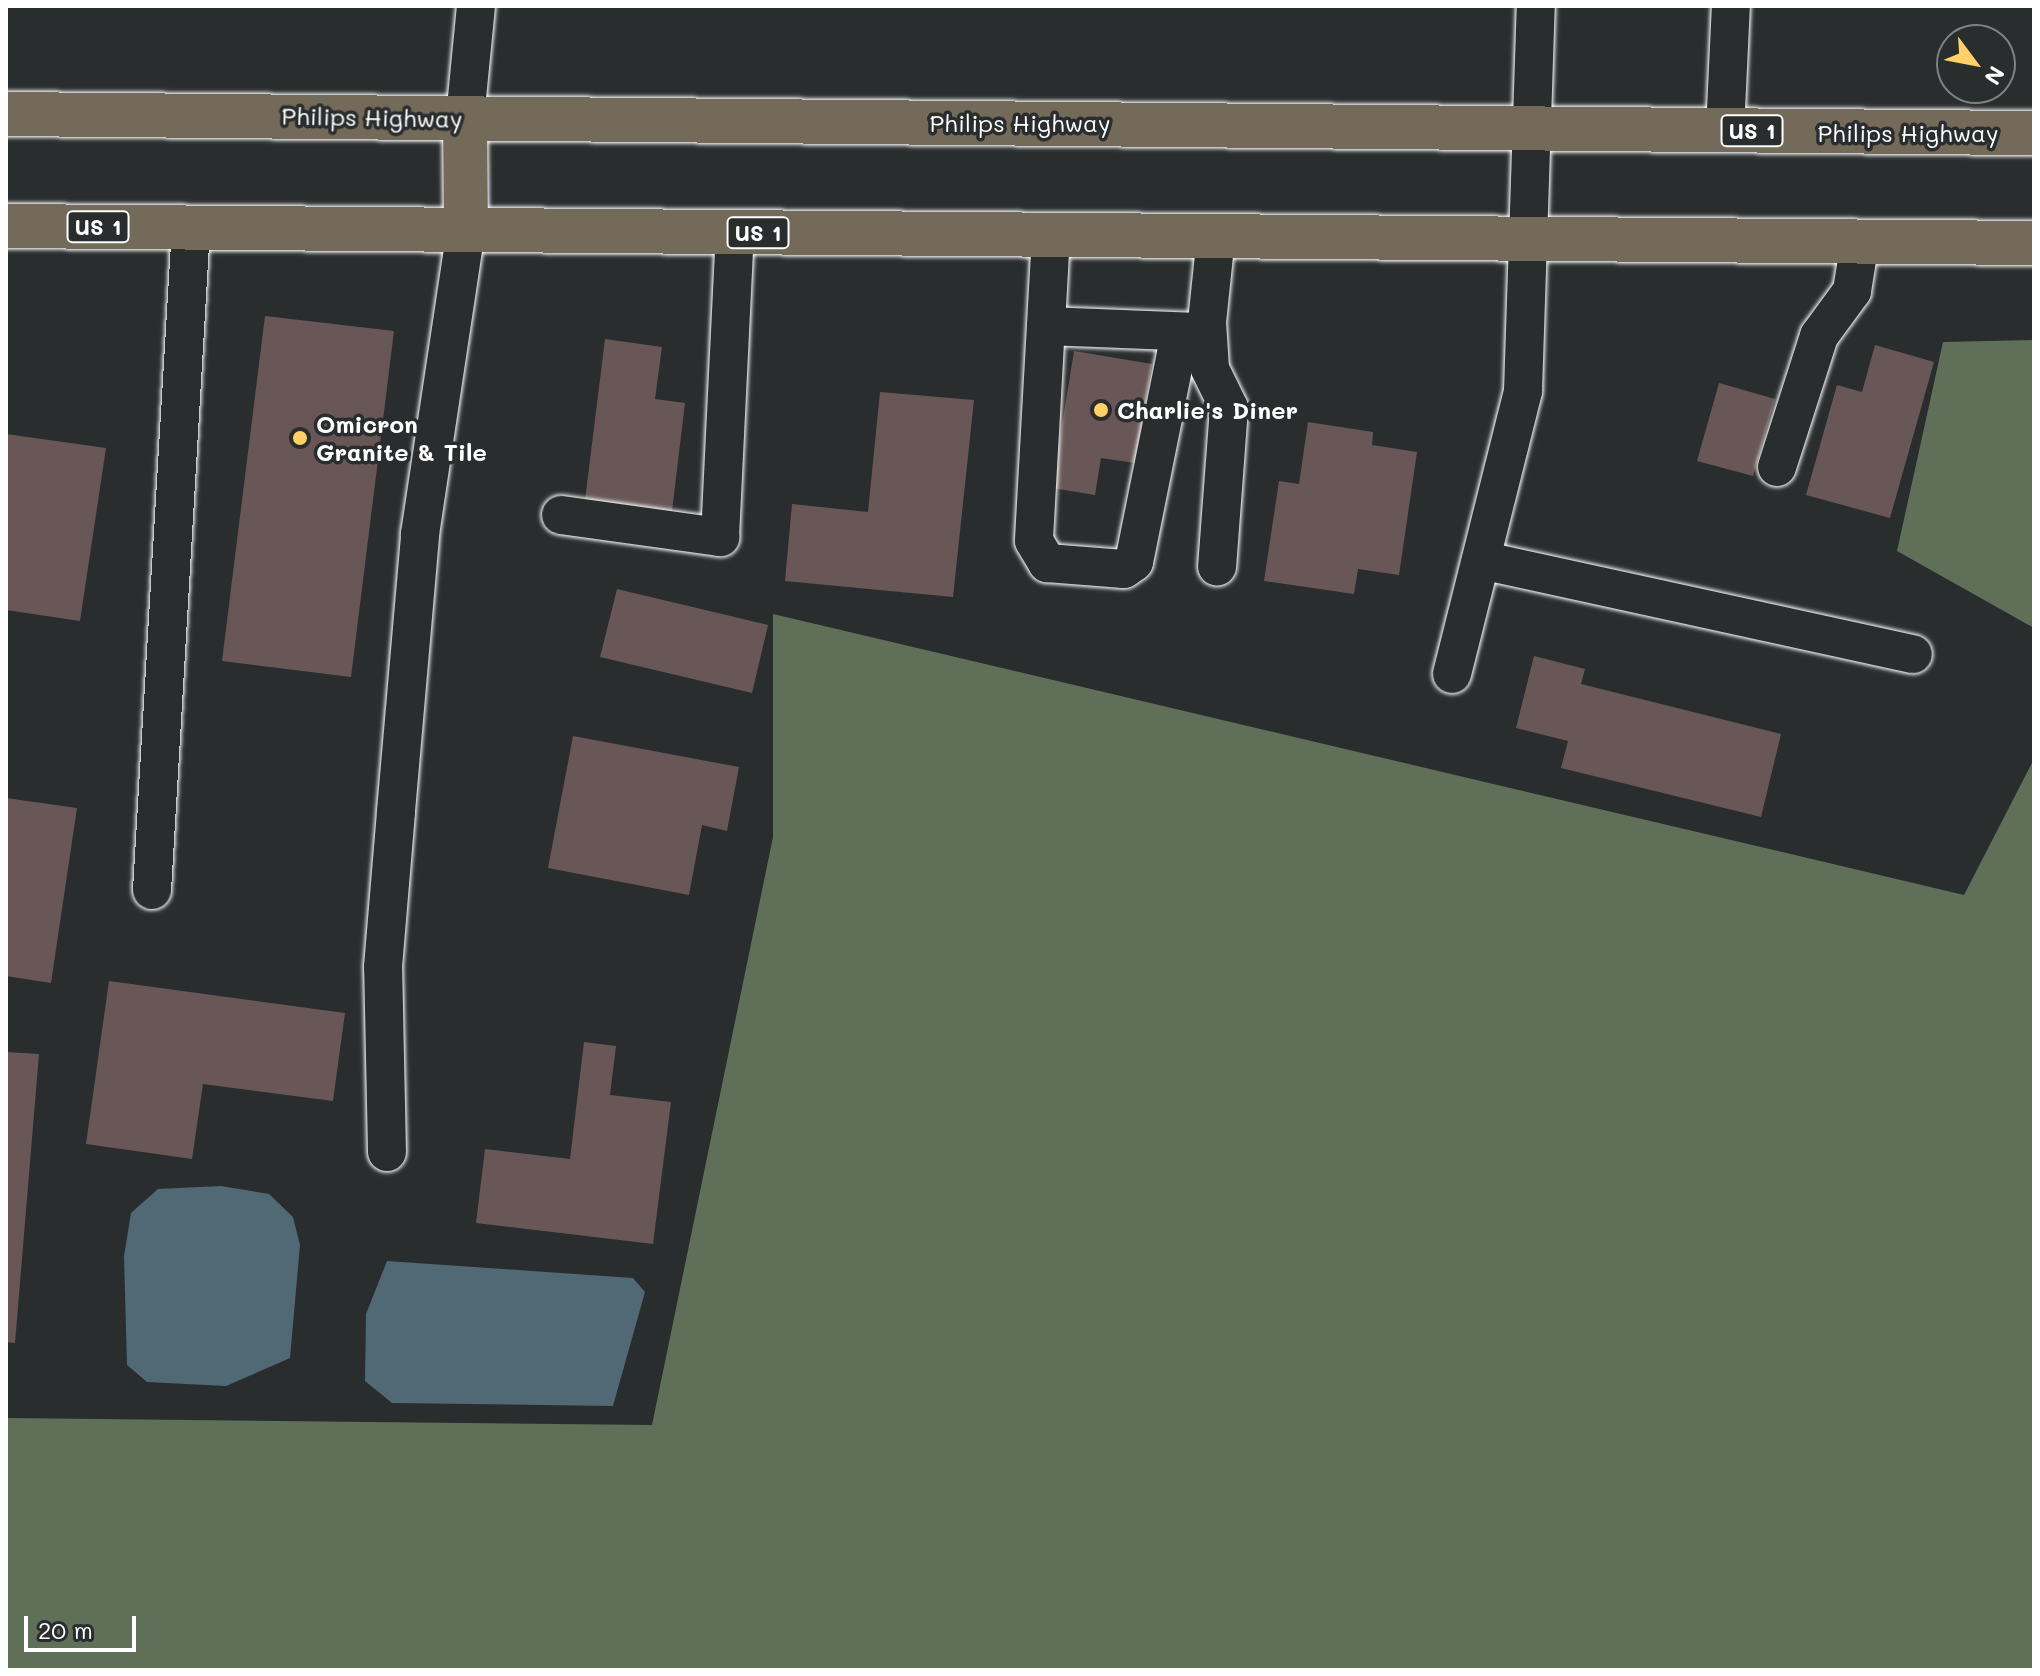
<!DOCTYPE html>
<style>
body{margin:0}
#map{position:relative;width:2040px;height:1676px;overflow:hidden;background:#2a2d2e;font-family:Mali,sans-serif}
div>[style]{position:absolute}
.green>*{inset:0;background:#607058}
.water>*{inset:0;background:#516875}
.building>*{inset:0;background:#695757}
.roads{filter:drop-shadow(0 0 2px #fff) drop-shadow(0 0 2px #fff)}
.minor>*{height:38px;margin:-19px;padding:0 19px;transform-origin:19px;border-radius:19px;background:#2a2d2e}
.major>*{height:44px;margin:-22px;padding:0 22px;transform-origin:22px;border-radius:22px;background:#746a5a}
.dots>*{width:22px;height:22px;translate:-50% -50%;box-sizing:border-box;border:4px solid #2a2d2e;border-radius:50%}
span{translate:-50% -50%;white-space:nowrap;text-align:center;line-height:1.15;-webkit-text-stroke:7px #2a2d2e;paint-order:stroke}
.shield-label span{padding:2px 6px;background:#2a2d2e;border:2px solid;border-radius:6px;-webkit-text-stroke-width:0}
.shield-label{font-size:22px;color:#fff;font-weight:700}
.street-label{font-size:24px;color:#fff}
.poi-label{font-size:24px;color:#fff;font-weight:700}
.left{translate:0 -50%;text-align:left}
.frame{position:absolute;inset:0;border:8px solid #fff;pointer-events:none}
.north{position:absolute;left:1936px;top:24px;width:80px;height:80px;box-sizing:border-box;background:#2a2d2e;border:2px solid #7f8182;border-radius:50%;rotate:122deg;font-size:22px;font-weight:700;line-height:32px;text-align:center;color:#fff}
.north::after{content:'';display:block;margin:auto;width:28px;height:36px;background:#ffd166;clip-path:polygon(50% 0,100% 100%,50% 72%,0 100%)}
.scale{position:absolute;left:24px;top:1616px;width:112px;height:36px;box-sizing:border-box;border:4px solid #fff;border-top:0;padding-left:10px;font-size:24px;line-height:28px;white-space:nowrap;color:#fff;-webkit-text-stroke:6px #2a2d2e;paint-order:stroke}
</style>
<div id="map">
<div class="green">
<i style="clip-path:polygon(2034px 340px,2034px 628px,1897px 551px,1943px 342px)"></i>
<i style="clip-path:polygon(773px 614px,1964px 895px,2034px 759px,2034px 1670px,6px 1670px,6px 1418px,652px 1425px,773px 837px)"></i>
</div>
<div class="water">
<i style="clip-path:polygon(221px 1186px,269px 1194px,293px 1217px,300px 1245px,290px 1358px,226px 1386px,147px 1382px,127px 1365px,124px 1256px,131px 1213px,158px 1189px)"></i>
<i style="clip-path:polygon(387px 1261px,633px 1278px,645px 1292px,613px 1406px,392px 1403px,365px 1381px,366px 1314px)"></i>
</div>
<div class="building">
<i style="clip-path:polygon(265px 316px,394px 331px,351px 677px,222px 661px)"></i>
<i style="clip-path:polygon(605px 339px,662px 347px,655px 399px,685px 403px,672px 511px,585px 500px)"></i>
<i style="clip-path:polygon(1875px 345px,1934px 362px,1890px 518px,1806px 495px,1837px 385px,1862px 392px)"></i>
<i style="clip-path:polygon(1074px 351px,1152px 364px,1135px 463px,1101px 458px,1095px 495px,1052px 488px)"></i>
<i style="clip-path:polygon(1719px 383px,1775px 399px,1753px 476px,1697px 461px)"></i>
<i style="clip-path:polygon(880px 392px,974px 400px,953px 597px,785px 581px,792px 504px,868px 512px)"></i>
<i style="clip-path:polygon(1308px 422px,1373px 432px,1372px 445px,1417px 452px,1399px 575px,1358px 569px,1354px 594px,1264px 581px,1279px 481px,1299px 484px)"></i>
<i style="clip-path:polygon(6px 434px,106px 448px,80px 621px,6px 610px)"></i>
<i style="clip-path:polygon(617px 589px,768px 625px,752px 693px,600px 657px)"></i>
<i style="clip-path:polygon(1534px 656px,1585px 669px,1581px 684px,1781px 734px,1761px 817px,1561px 768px,1568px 741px,1516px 728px)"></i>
<i style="clip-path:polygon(573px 736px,739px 767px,727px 831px,702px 825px,689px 895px,548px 868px)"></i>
<i style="clip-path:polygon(6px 798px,77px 808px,51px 983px,6px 976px)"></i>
<i style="clip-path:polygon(109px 981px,345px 1013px,333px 1101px,203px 1084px,192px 1159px,86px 1144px)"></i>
<i style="clip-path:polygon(584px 1042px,616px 1046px,610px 1095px,671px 1102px,653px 1244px,476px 1223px,485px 1149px,570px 1159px)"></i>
<i style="clip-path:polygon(6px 1052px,39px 1054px,15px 1343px,6px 1342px)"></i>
</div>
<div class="roads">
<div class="minor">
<i style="left:465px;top:118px;width:113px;rotate:-84.4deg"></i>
<i style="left:1725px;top:131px;width:125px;rotate:-87.3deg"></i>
<i style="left:1051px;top:235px;width:306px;rotate:93.2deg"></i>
<i style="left:1034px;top:541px;width:26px;rotate:59deg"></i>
<i style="left:1047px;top:563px;width:77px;rotate:4.5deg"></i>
<i style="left:1124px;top:569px;width:12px;rotate:-35deg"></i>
<i style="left:1134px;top:562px;width:212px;rotate:-78.6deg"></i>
<i style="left:1176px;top:354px;width:21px;rotate:-62deg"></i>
<i style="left:1207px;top:322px;width:47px;rotate:86.3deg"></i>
<i style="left:1210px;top:369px;width:43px;rotate:64deg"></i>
<i style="left:1229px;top:408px;width:159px;rotate:94.3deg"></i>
<i style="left:1046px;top:326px;width:152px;rotate:2.3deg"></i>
<i style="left:1198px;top:332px;width:13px;rotate:-48deg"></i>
<i style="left:1207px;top:322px;width:86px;rotate:-84deg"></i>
<i style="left:1777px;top:467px;width:138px;rotate:-72.2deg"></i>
<i style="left:1819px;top:336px;width:56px;rotate:-53.7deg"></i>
<i style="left:1852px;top:291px;width:51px;rotate:-80.9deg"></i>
<i style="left:561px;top:515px;width:161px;rotate:7.9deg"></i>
<i style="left:720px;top:537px;width:305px;rotate:-87.2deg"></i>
<i style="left:1481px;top:560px;width:442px;rotate:12.3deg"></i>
<i style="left:1452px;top:674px;width:292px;rotate:-75.9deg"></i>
<i style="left:1523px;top:391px;width:385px;rotate:-88.1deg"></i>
<i style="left:152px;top:890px;width:663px;rotate:-86.63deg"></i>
<i style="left:387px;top:1152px;width:185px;rotate:-91.2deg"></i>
<i style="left:383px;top:967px;width:157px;rotate:-85.2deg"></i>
<i style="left:396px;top:811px;width:278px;rotate:-85deg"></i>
<i style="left:420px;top:534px;width:307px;rotate:-81.4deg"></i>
</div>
<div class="major">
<i style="left:6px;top:114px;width:2028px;rotate:0.54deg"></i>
<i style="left:465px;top:118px;width:112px;rotate:89.5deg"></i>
<i style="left:6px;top:226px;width:2028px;rotate:0.48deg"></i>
</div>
</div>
<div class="dots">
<i style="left:1101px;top:410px;background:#ffd166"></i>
<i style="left:300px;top:438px;background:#ffd166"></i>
</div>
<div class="shield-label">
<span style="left:1752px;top:131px">US 1</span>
<span style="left:98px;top:227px">US 1</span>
<span style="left:758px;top:233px">US 1</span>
</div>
<div class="street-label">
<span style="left:372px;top:117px;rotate:1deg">Philips Highway</span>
<span style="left:1020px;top:123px">Philips Highway</span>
<span style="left:1908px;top:133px">Philips Highway</span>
</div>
<div class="poi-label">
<span class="left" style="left:1117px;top:410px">Charlie's Diner</span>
<span class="left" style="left:316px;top:438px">Omicron<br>Granite &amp; Tile</span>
</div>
<div class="frame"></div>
<div class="north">N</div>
<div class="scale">20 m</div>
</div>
